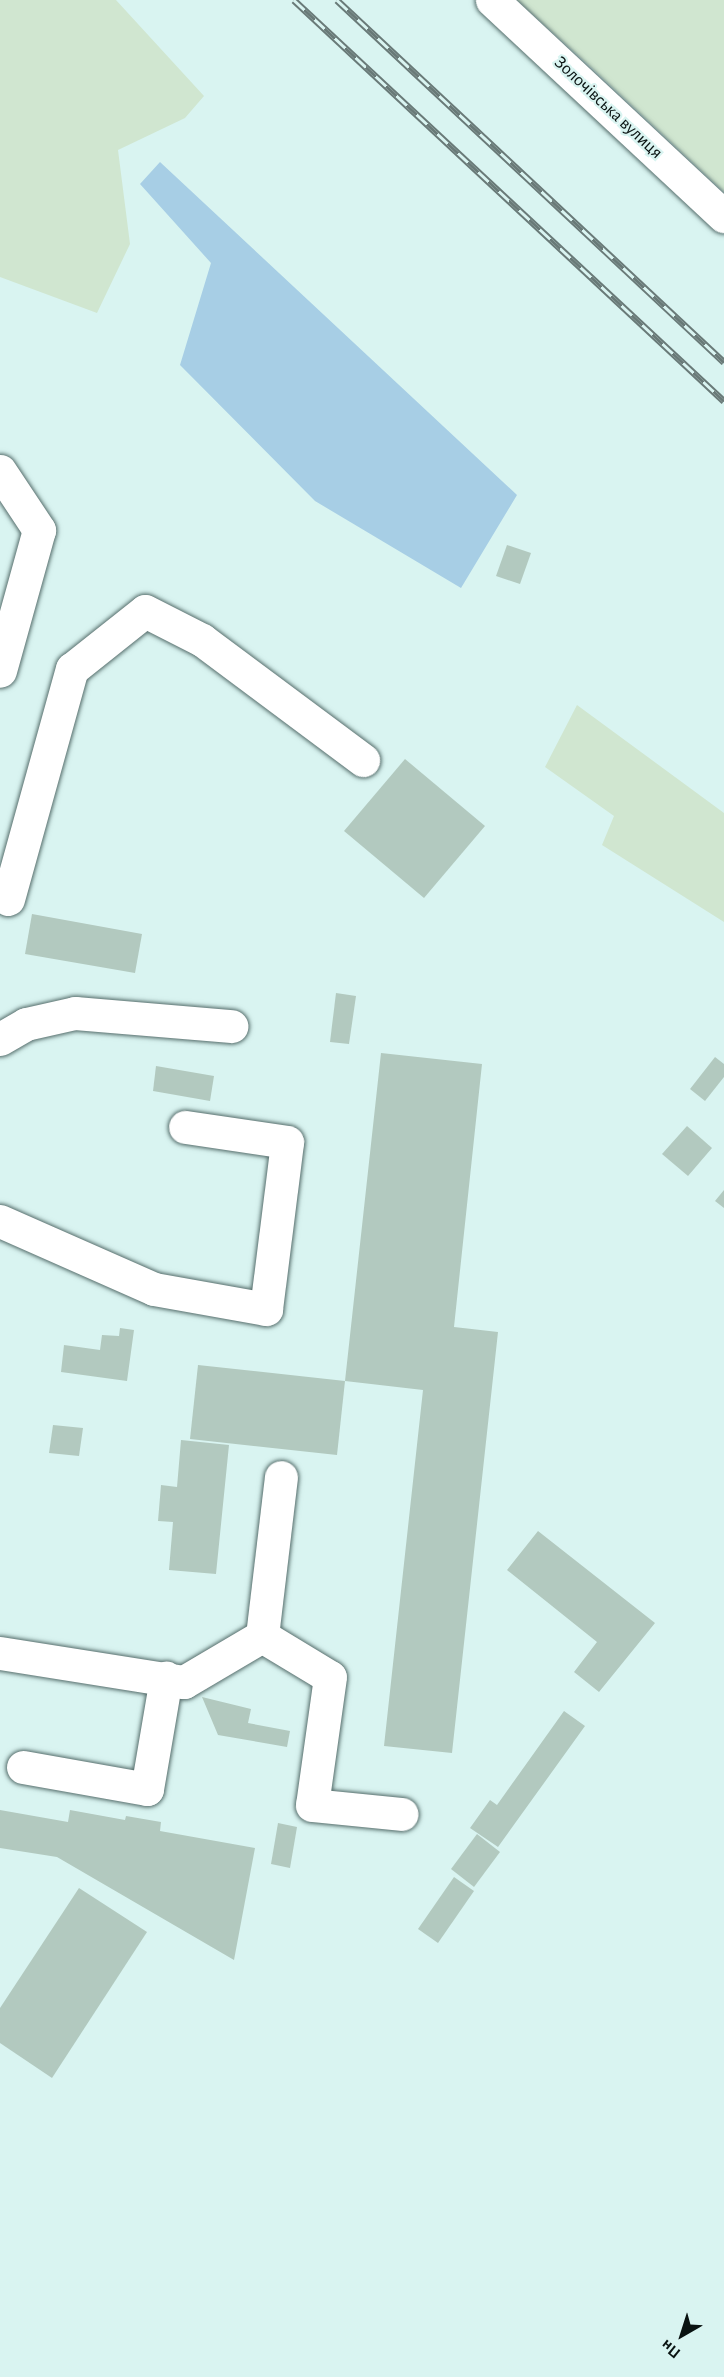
<!DOCTYPE html>
<meta charset="utf-8">
<style>
body{margin:0}
#map{position:relative;width:724px;height:2377px;overflow:hidden;background:#d9f4f1;font-family:"Alegreya Sans",sans-serif}
div>[style]{position:absolute}
.green>*{inset:0;background:#d0e6d0}
.water>*{inset:0;background:#a7cee5}
.building>*{inset:0;background:#b2c9bf}
.roads{filter:drop-shadow(0 0 2px #566e6c) drop-shadow(0 0 2px #566e6c)}
.minor>*{height:33px;margin:-16.5px;padding:0 16.5px;transform-origin:16.5px;border-radius:16.5px;background:#fff}
.rail>*{height:7px;margin-top:-3.5px;transform-origin:0;background:repeating-linear-gradient(90deg,#d9f4f1 0 14px,#697a78 0 28px);box-sizing:border-box;border-block:2px solid #697a78}
span{translate:-50% -50%;white-space:nowrap;text-align:center;line-height:1.15;-webkit-text-stroke:4.5px #d9f4f1;paint-order:stroke}
.street-label{font-size:18px;color:#091211}
.north{position:absolute;left:652px;top:2305px;width:60px;height:60px;-webkit-text-stroke:4px #d9f4f1;paint-order:stroke;rotate:219deg;font-size:16px;font-weight:700;line-height:24px;text-align:center;color:#091211}
.north::after{content:'';display:block;margin:auto;width:21px;height:27px;background:#091211;clip-path:polygon(50% 0,100% 100%,50% 72%,0 100%)}
</style>
<div id="map">
<div class="green">
<i style="clip-path:polygon(0 0,116px 0,204px 96px,185px 118px,118px 150px,130px 244px,97px 313px,0 277px)"></i>
<i style="clip-path:polygon(517px 0,724px 0,724px 192px,592px 68px)"></i>
<i style="clip-path:polygon(577px 705px,724px 813px,724px 922px,602px 845px,614px 816px,545px 767px)"></i>
</div>
<div class="water">
<i style="clip-path:polygon(160px 162px,517px 495px,461px 588px,315px 501px,180px 365px,211px 263px,140px 184px)"></i>
</div>
<div class="building">
<i style="clip-path:polygon(507px 545px,531px 553px,520px 584px,496px 576px)"></i>
<i style="clip-path:polygon(405px 759px,485px 826px,424px 898px,344px 831px)"></i>
<i style="clip-path:polygon(32px 914px,142px 934px,135px 973px,25px 954px)"></i>
<i style="clip-path:polygon(336px 993px,356px 996px,349px 1044px,330px 1042px)"></i>
<i style="clip-path:polygon(381px 1053px,482px 1064px,454px 1327px,498px 1332px,452px 1753px,384px 1746px,423px 1390px,345px 1381px)"></i>
<i style="clip-path:polygon(715px 1057px,724px 1064px,724px 1077px,705px 1101px,690px 1089px)"></i>
<i style="clip-path:polygon(156px 1066px,214px 1076px,210px 1101px,153px 1091px)"></i>
<i style="clip-path:polygon(687px 1126px,712px 1148px,688px 1176px,662px 1154px)"></i>
<i style="clip-path:polygon(724px 1190px,724px 1208px,715px 1201px)"></i>
<i style="clip-path:polygon(120px 1328px,134px 1330px,127px 1381px,61px 1372px,64px 1345px,100px 1350px,102px 1335px,119px 1336px)"></i>
<i style="clip-path:polygon(198px 1365px,345px 1381px,337px 1455px,190px 1439px)"></i>
<i style="clip-path:polygon(53px 1425px,83px 1428px,79px 1456px,49px 1453px)"></i>
<i style="clip-path:polygon(181px 1440px,229px 1445px,216px 1574px,169px 1570px,173px 1522px,158px 1521px,161px 1485px,177px 1487px)"></i>
<i style="clip-path:polygon(538px 1531px,655px 1623px,599px 1692px,574px 1672px,597px 1642px,507px 1570px)"></i>
<i style="clip-path:polygon(202px 1697px,251px 1709px,248px 1723px,290px 1731px,287px 1747px,218px 1735px)"></i>
<i style="clip-path:polygon(564px 1711px,585px 1726px,498px 1847px,470px 1828px,490px 1800px,497px 1805px)"></i>
<i style="clip-path:polygon(0 1810px,68px 1822px,70px 1810px,125px 1820px,126px 1816px,161px 1822px,160px 1831px,255px 1848px,234px 1960px,57px 1857px,0 1848px)"></i>
<i style="clip-path:polygon(278px 1823px,297px 1827px,290px 1868px,271px 1864px)"></i>
<i style="clip-path:polygon(477px 1834px,500px 1852px,474px 1887px,451px 1869px)"></i>
<i style="clip-path:polygon(454px 1877px,474px 1891px,438px 1943px,418px 1929px)"></i>
<i style="clip-path:polygon(79px 1888px,147px 1932px,52px 2078px,0 2043px,0 2008px)"></i>
</div>
<div class="roads">
<div class="minor">
<i style="left:492px;top:0;width:317px;rotate:43deg"></i>
<i style="left:0;top:471px;width:71px;rotate:56.5deg"></i>
<i style="left:39px;top:530px;width:146px;rotate:105.5deg"></i>
<i style="left:8px;top:899px;width:239px;rotate:-74.5deg"></i>
<i style="left:72px;top:669px;width:93px;rotate:-38.5deg"></i>
<i style="left:145px;top:611px;width:64px;rotate:27deg"></i>
<i style="left:202px;top:640px;width:201px;rotate:36.7deg"></i>
<i style="left:0;top:1039px;width:30px;rotate:-30deg"></i>
<i style="left:26px;top:1024px;width:50px;rotate:-12.7deg"></i>
<i style="left:75px;top:1013px;width:157px;rotate:4.8deg"></i>
<i style="left:0;top:1221px;width:168px;rotate:23.8deg"></i>
<i style="left:154px;top:1289px;width:114px;rotate:10.1deg"></i>
<i style="left:266px;top:1309px;width:168px;rotate:-82.8deg"></i>
<i style="left:287px;top:1142px;width:103px;rotate:-171.6deg"></i>
<i style="left:262px;top:1636px;width:79px;rotate:31.1deg"></i>
<i style="left:330px;top:1677px;width:129px;rotate:98deg"></i>
<i style="left:312px;top:1805px;width:90px;rotate:5.7deg"></i>
<i style="left:0;top:1653px;width:186px;rotate:9deg"></i>
<i style="left:184px;top:1682px;width:91px;rotate:-30.5deg"></i>
<i style="left:262px;top:1636px;width:160px;rotate:-83.2deg"></i>
<i style="left:23px;top:1767px;width:126px;rotate:10.1deg"></i>
<i style="left:147px;top:1789px;width:113px;rotate:-80.3deg"></i>
</div>
</div>
<div class="rail">
<i style="left:294px;top:0;width:588px;rotate:43deg"></i>
<i style="left:337px;top:0;width:530px;rotate:43.09deg"></i>
</div>
<div class="street-label">
<span style="left:608px;top:108px;rotate:43deg">Золочівська вулиця</span>
</div>
<div class="north">Пн</div>
</div>
